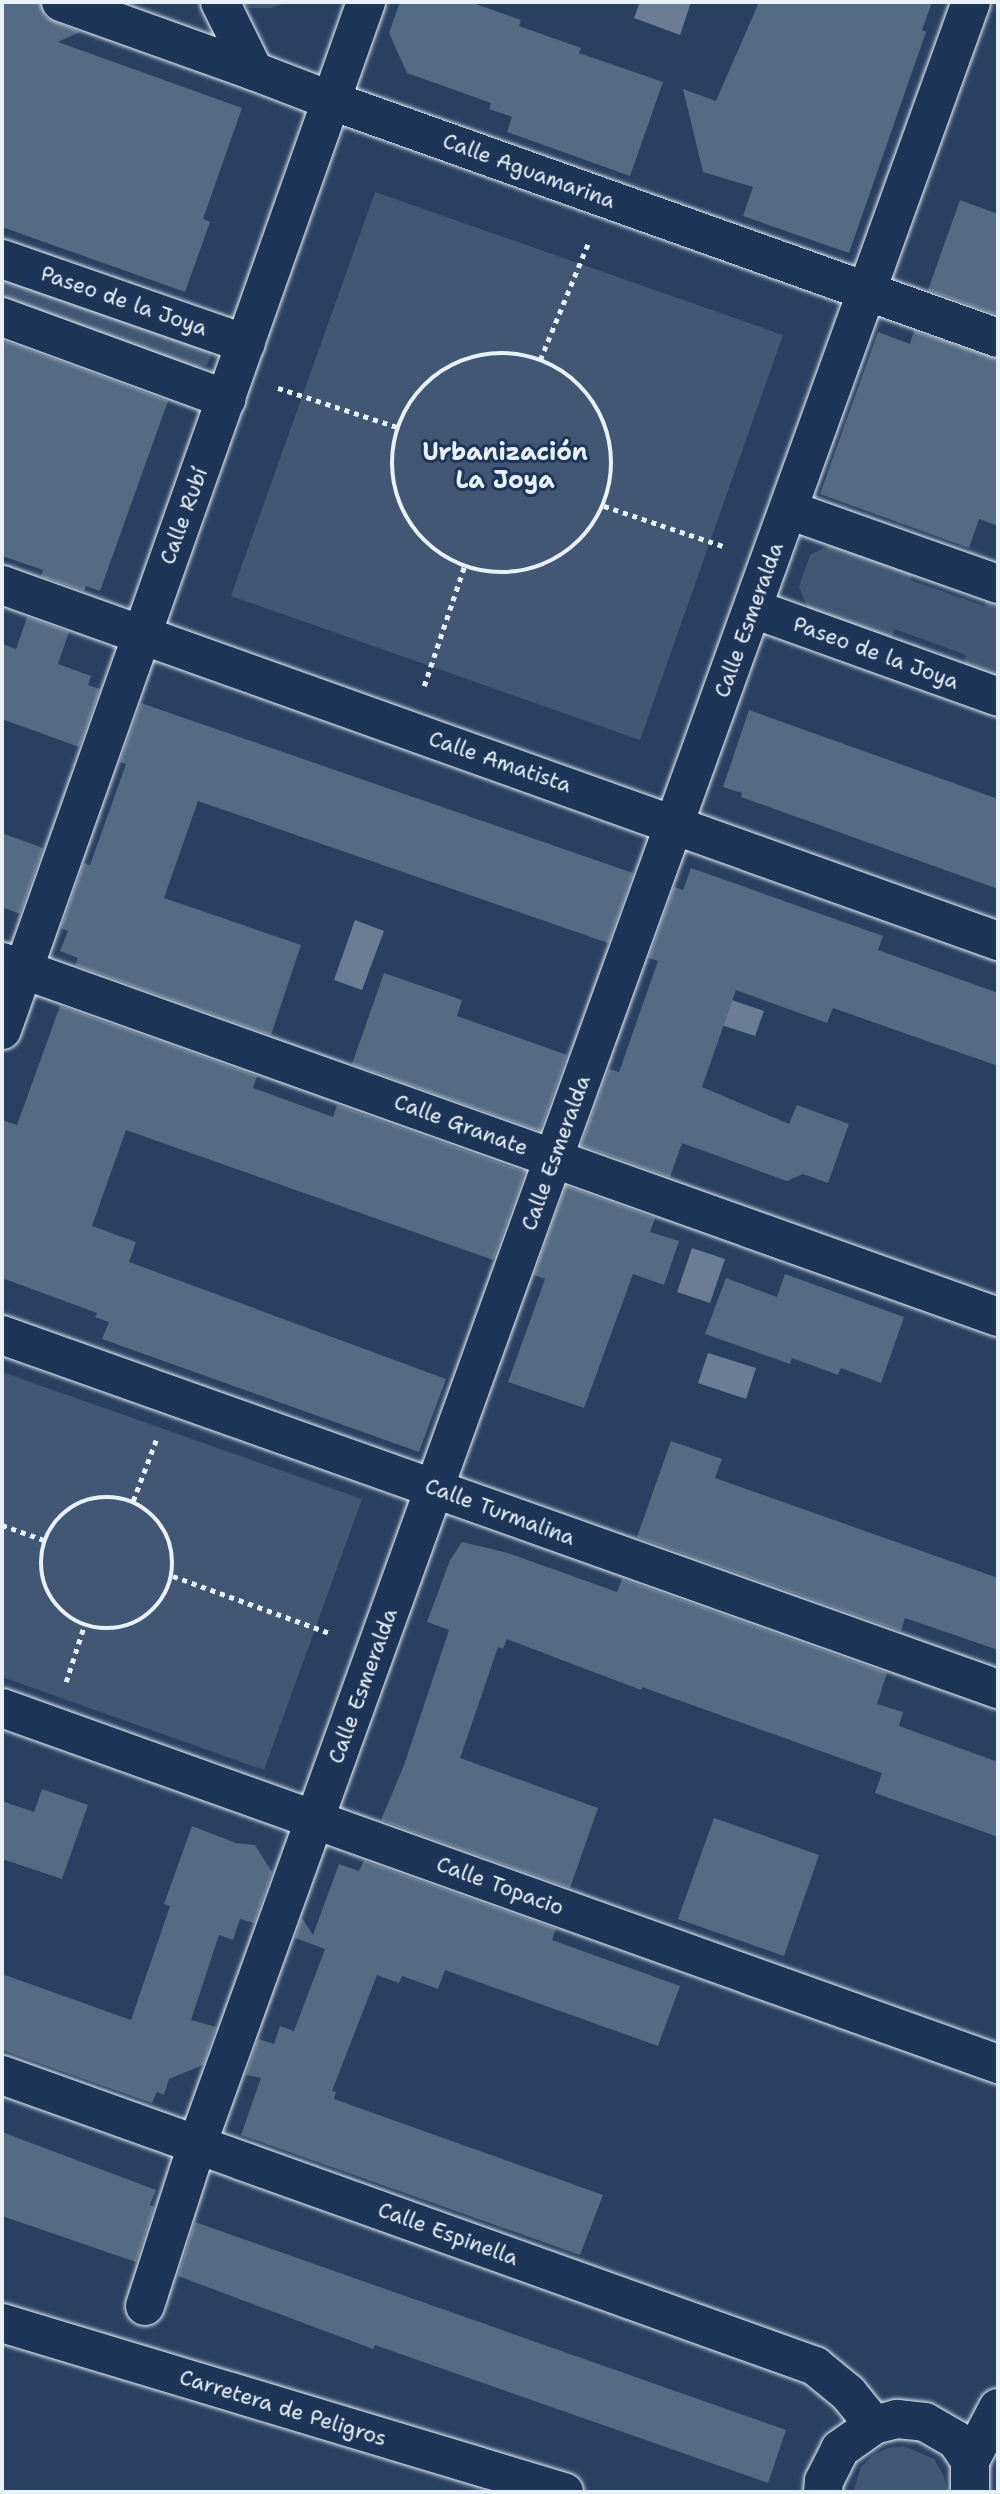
<!DOCTYPE html>
<meta charset="utf-8">
<style>
body{margin:0}
#map{position:relative;width:1000px;height:2494px;overflow:hidden;background:#294061;font-family:"Shantell Sans",sans-serif}
div>[style]{position:absolute}
.green>*{inset:0;background:#415774}
.water>*{inset:0;background:#6b7c95}
.building>*{inset:0;background:#556a83}
.path>*{height:4.5px;margin-top:-2.25px;transform-origin:0;background:repeating-linear-gradient(90deg,#e8f1f8 0 5px,transparent 0 10px)}
.path>.ring{margin:-2.25px;padding:0;box-sizing:content-box;background:none;border:4.5px solid #e8f1f8;border-radius:50%}
.roads{filter:drop-shadow(0 0 2px #e8f1f8) drop-shadow(0 0 2px #e8f1f8)}
.street>*{height:38px;margin:-19px;padding:0 19px;transform-origin:19px;border-radius:19px;background:#1d3557}
.secondary>*{height:38px;margin:-19px;padding:0 19px;transform-origin:19px;border-radius:19px;background:#1d3557}
span{translate:-50% -50%;white-space:nowrap;text-align:center;line-height:1.15;-webkit-text-stroke:6px #1d3557;paint-order:stroke}
.street-label{font-size:21px;color:#e8f1f8}
.quarter-label{font-size:24px;color:#e8f1f8;font-weight:700}
.frame{position:absolute;inset:0;border:4px solid #e8f1f8;pointer-events:none}
</style>
<div id="map">
<div class="green">
<i style="clip-path:polygon(242px 2px,289px 2px,271px 8px,249px 8px)"></i>
<i style="clip-path:polygon(375px 192px,783px 335px,640px 740px,231px 596px)"></i>
<i style="clip-path:polygon(2px 273px,203px 345px,212px 354px,207px 365px,194px 369px,2px 300px)"></i>
<i style="clip-path:polygon(830px 545px,915px 566px,910px 580px,984px 606px,989px 592px,998px 595px,998px 684px,962px 671px,966px 655px,895px 629px,889px 644px,824px 621px,807px 606px,799px 587px,810px 555px)"></i>
<i style="clip-path:polygon(2px 1372px,362px 1499px,264px 1770px,2px 1677px)"></i>
<i style="clip-path:polygon(904px 2446px,934px 2459px,943px 2474px,948px 2492px,853px 2492px,861px 2467px,873px 2455px,888px 2448px)"></i>
</div>
<div class="water">
<i style="clip-path:polygon(640px 2px,691px 2px,680px 35px,634px 18px)"></i>
<i style="clip-path:polygon(355px 920px,384px 931px,362px 990px,334px 980px)"></i>
<i style="clip-path:polygon(700px 989px,764px 1011px,755px 1036px,691px 1015px)"></i>
<i style="clip-path:polygon(692px 1248px,725px 1259px,710px 1303px,677px 1292px)"></i>
<i style="clip-path:polygon(708px 1353px,756px 1368px,746px 1399px,698px 1383px)"></i>
</div>
<div class="building">
<i style="clip-path:polygon(2px 2px,40px 2px,45px 17px,80px 32px,58px 42px,242px 108px,203px 219px,210px 222px,185px 292px,2px 227px)"></i>
<i style="clip-path:polygon(400px 2px,470px 2px,521px 20px,519px 26px,581px 48px,579px 53px,663px 82px,630px 176px,507px 132px,512px 117px,489px 109px,491px 103px,407px 73px,389px 33px)"></i>
<i style="clip-path:polygon(759px 2px,932px 2px,922px 30px,926px 32px,849px 253px,743px 216px,753px 187px,703px 172px,683px 89px,716px 101px)"></i>
<i style="clip-path:polygon(960px 200px,998px 214px,998px 315px,928px 290px)"></i>
<i style="clip-path:polygon(914px 331px,998px 359px,998px 526px,979px 519px,969px 548px,820px 494px,878px 332px,910px 344px)"></i>
<i style="clip-path:polygon(2px 340px,168px 401px,100px 591px,86px 586px,84px 591px,41px 576px,43px 570px,2px 556px)"></i>
<i style="clip-path:polygon(27px 617px,69px 632px,58px 664px,91px 676px,88px 685px,100px 689px,79px 747px,2px 719px,2px 644px,16px 649px)"></i>
<i style="clip-path:polygon(141px 703px,633px 873px,608px 943px,198px 801px,164px 898px,301px 945px,271px 1035px,75px 965px,78px 958px,60px 951px,68px 931px,61px 928px,84px 863px,90px 865px,126px 764px,120px 762px)"></i>
<i style="clip-path:polygon(749px 710px,998px 799px,998px 889px,741px 797px,742px 793px,723px 787px)"></i>
<i style="clip-path:polygon(2px 833px,43px 848px,20px 914px,2px 907px)"></i>
<i style="clip-path:polygon(691px 868px,883px 936px,878px 950px,998px 993px,998px 1066px,833px 1008px,827px 1023px,736px 990px,702px 1087px,789px 1124px,797px 1105px,849px 1124px,828px 1183px,803px 1174px,787px 1181px,682px 1143px,670px 1177px,581px 1145px,609px 1069px,619px 1072px,658px 961px,649px 958px,674px 887px,683px 890px)"></i>
<i style="clip-path:polygon(384px 973px,462px 1000px,457px 1016px,567px 1055px,540px 1131px,352px 1064px)"></i>
<i style="clip-path:polygon(60px 1006px,257px 1076px,253px 1088px,333px 1117px,337px 1105px,525px 1172px,493px 1260px,126px 1130px,92px 1226px,136px 1242px,129px 1262px,446px 1379px,419px 1452px,102px 1339px,109px 1322px,95px 1317px,97px 1313px,2px 1278px,2px 1120px,17px 1125px)"></i>
<i style="clip-path:polygon(566px 1186px,655px 1218px,650px 1232px,679px 1241px,664px 1285px,633px 1274px,584px 1408px,508px 1382px,545px 1279px,534px 1275px)"></i>
<i style="clip-path:polygon(785px 1274px,904px 1317px,881px 1383px,841px 1368px,838px 1375px,792px 1358px,790px 1364px,705px 1334px,726px 1278px,777px 1297px)"></i>
<i style="clip-path:polygon(671px 1441px,722px 1459px,715px 1478px,998px 1578px,998px 1650px,905px 1618px,901px 1631px,637px 1537px)"></i>
<i style="clip-path:polygon(462px 1542px,508px 1553px,617px 1592px,622px 1579px,887px 1673px,877px 1704px,903px 1712px,899px 1726px,998px 1762px,998px 1837px,875px 1793px,882px 1773px,642px 1687px,641px 1690px,507px 1639px,503px 1649px,498px 1647px,460px 1758px,598px 1808px,570px 1888px,381px 1820px,404px 1765px,449px 1630px,427px 1622px,450px 1560px)"></i>
<i style="clip-path:polygon(42px 1789px,88px 1805px,62px 1879px,2px 1859px,2px 1801px,34px 1812px)"></i>
<i style="clip-path:polygon(714px 1818px,819px 1855px,784px 1956px,678px 1919px)"></i>
<i style="clip-path:polygon(192px 1826px,236px 1843px,255px 1845px,272px 1872px,254px 1923px,240px 1919px,233px 1940px,219px 1935px,191px 2020px,216px 2027px,203px 2065px,169px 2079px,164px 2095px,157px 2092px,152px 2103px,2px 2050px,2px 1974px,131px 2020px,170px 1906px,164px 1904px)"></i>
<i style="clip-path:polygon(364px 1861px,556px 1929px,552px 1940px,680px 1986px,658px 2046px,445px 1970px,438px 1989px,402px 1976px,399px 1983px,377px 1975px,332px 2091px,336px 2092px,334px 2099px,603px 2195px,580px 2255px,241px 2135px,261px 2078px,246px 2075px,258px 2039px,274px 2044px,280px 2026px,294px 2031px,325px 1949px,295px 1938px,302px 1918px,313px 1935px,339px 1864px,359px 1871px)"></i>
<i style="clip-path:polygon(2px 2132px,156px 2190px,150px 2205px,154px 2207px,136px 2262px,2px 2216px)"></i>
<i style="clip-path:polygon(195px 2222px,786px 2430px,768px 2483px,375px 2345px,373px 2349px,178px 2276px)"></i>
</div>
<div class="path">
<i class="ring" style="left:392px;top:353px;width:215.5px;height:215.5px"></i>
<i style="left:540px;top:360px;width:129px;rotate:-67.6deg"></i>
<i style="left:278px;top:388px;width:125px;rotate:18.1deg"></i>
<i style="left:604px;top:506px;width:126px;rotate:18.6deg"></i>
<i style="left:424px;top:686px;width:126px;rotate:-71.4deg"></i>
<i class="ring" style="left:41px;top:1497px;width:127.5px;height:127.5px"></i>
<i style="left:133px;top:1501px;width:65px;rotate:-69.3deg"></i>
<i style="left:2px;top:1525px;width:45px;rotate:19.7deg"></i>
<i style="left:173px;top:1576px;width:167px;rotate:20deg"></i>
<i style="left:66px;top:1682px;width:59px;rotate:-72.2deg"></i>
</div>
<div class="roads">
<div class="street">
<i style="left:61px;top:2px;width:205px;rotate:19.7deg"></i>
<i style="left:332px;top:101px;width:707px;rotate:19.59deg"></i>
<i style="left:2px;top:585px;width:1058px;rotate:19.67deg"></i>
<i style="left:2px;top:962px;width:1057px;rotate:19.62deg"></i>
<i style="left:2px;top:1335px;width:1057px;rotate:19.57deg"></i>
<i style="left:2px;top:1708px;width:1058px;rotate:19.67deg"></i>
<i style="left:145px;top:2306px;width:169px;rotate:-72.1deg"></i>
</div>
<div class="secondary">
<i style="left:220px;top:2px;width:77px;rotate:63.8deg"></i>
<i style="left:254px;top:71px;width:84px;rotate:21deg"></i>
<i style="left:2px;top:259px;width:258px;rotate:19.2deg"></i>
<i style="left:2px;top:317px;width:239px;rotate:20.1deg"></i>
<i style="left:789px;top:510px;width:222px;rotate:19.5deg"></i>
<i style="left:754px;top:609px;width:259px;rotate:19.8deg"></i>
<i style="left:2px;top:1030px;width:1091px;rotate:-70.5deg"></i>
<i style="left:2px;top:2075px;width:864px;rotate:19.69deg"></i>
<i style="left:815px;top:2366px;width:43px;rotate:39.3deg"></i>
<i style="left:848px;top:2393px;width:41px;rotate:50.9deg"></i>
<i style="left:197px;top:2145px;width:2278px;rotate:-70.14deg"></i>
<i style="left:2px;top:2323px;width:587px;rotate:16.74deg"></i>
<i style="left:970px;top:2461px;width:60px;rotate:-62.2deg"></i>
<i style="left:823px;top:2492px;width:11px;rotate:-85deg"></i>
<i style="left:824px;top:2481px;width:36px;rotate:-63deg"></i>
<i style="left:840px;top:2449px;width:42px;rotate:-35.2deg"></i>
<i style="left:874px;top:2425px;width:24px;rotate:-15deg"></i>
<i style="left:897px;top:2419px;width:28px;rotate:6deg"></i>
<i style="left:925px;top:2422px;width:36px;rotate:30deg"></i>
<i style="left:956px;top:2440px;width:25px;rotate:56deg"></i>
<i style="left:970px;top:2461px;width:31px;rotate:90deg"></i>
</div>
</div>
<div class="street-label">
<span style="left:529px;top:171px;rotate:20deg">Calle Aguamarina</span>
<span style="left:124px;top:301px;rotate:19deg">Paseo de la Joya</span>
<span style="left:184px;top:516px;rotate:-70deg">Calle Rubí</span>
<span style="left:749px;top:620px;rotate:-70deg">Calle Esmeralda</span>
<span style="left:876px;top:653px;rotate:20deg">Paseo de la Joya</span>
<span style="left:500px;top:762px;rotate:19deg">Calle Amatista</span>
<span style="left:461px;top:1125px;rotate:20deg">Calle Granate</span>
<span style="left:556px;top:1153px;rotate:-70deg">Calle Esmeralda</span>
<span style="left:500px;top:1512px;rotate:20deg">Calle Turmalina</span>
<span style="left:363px;top:1686px;rotate:-70deg">Calle Esmeralda</span>
<span style="left:500px;top:1886px;rotate:20deg">Calle Topacio</span>
<span style="left:448px;top:2234px;rotate:20deg">Calle Espinella</span>
<span style="left:283px;top:2408px;rotate:17deg">Carretera de Peligros</span>
</div>
<div class="quarter-label">
<span style="left:505px;top:467px">Urbanización<br>La Joya</span>
</div>
<div class="frame"></div>
</div>
